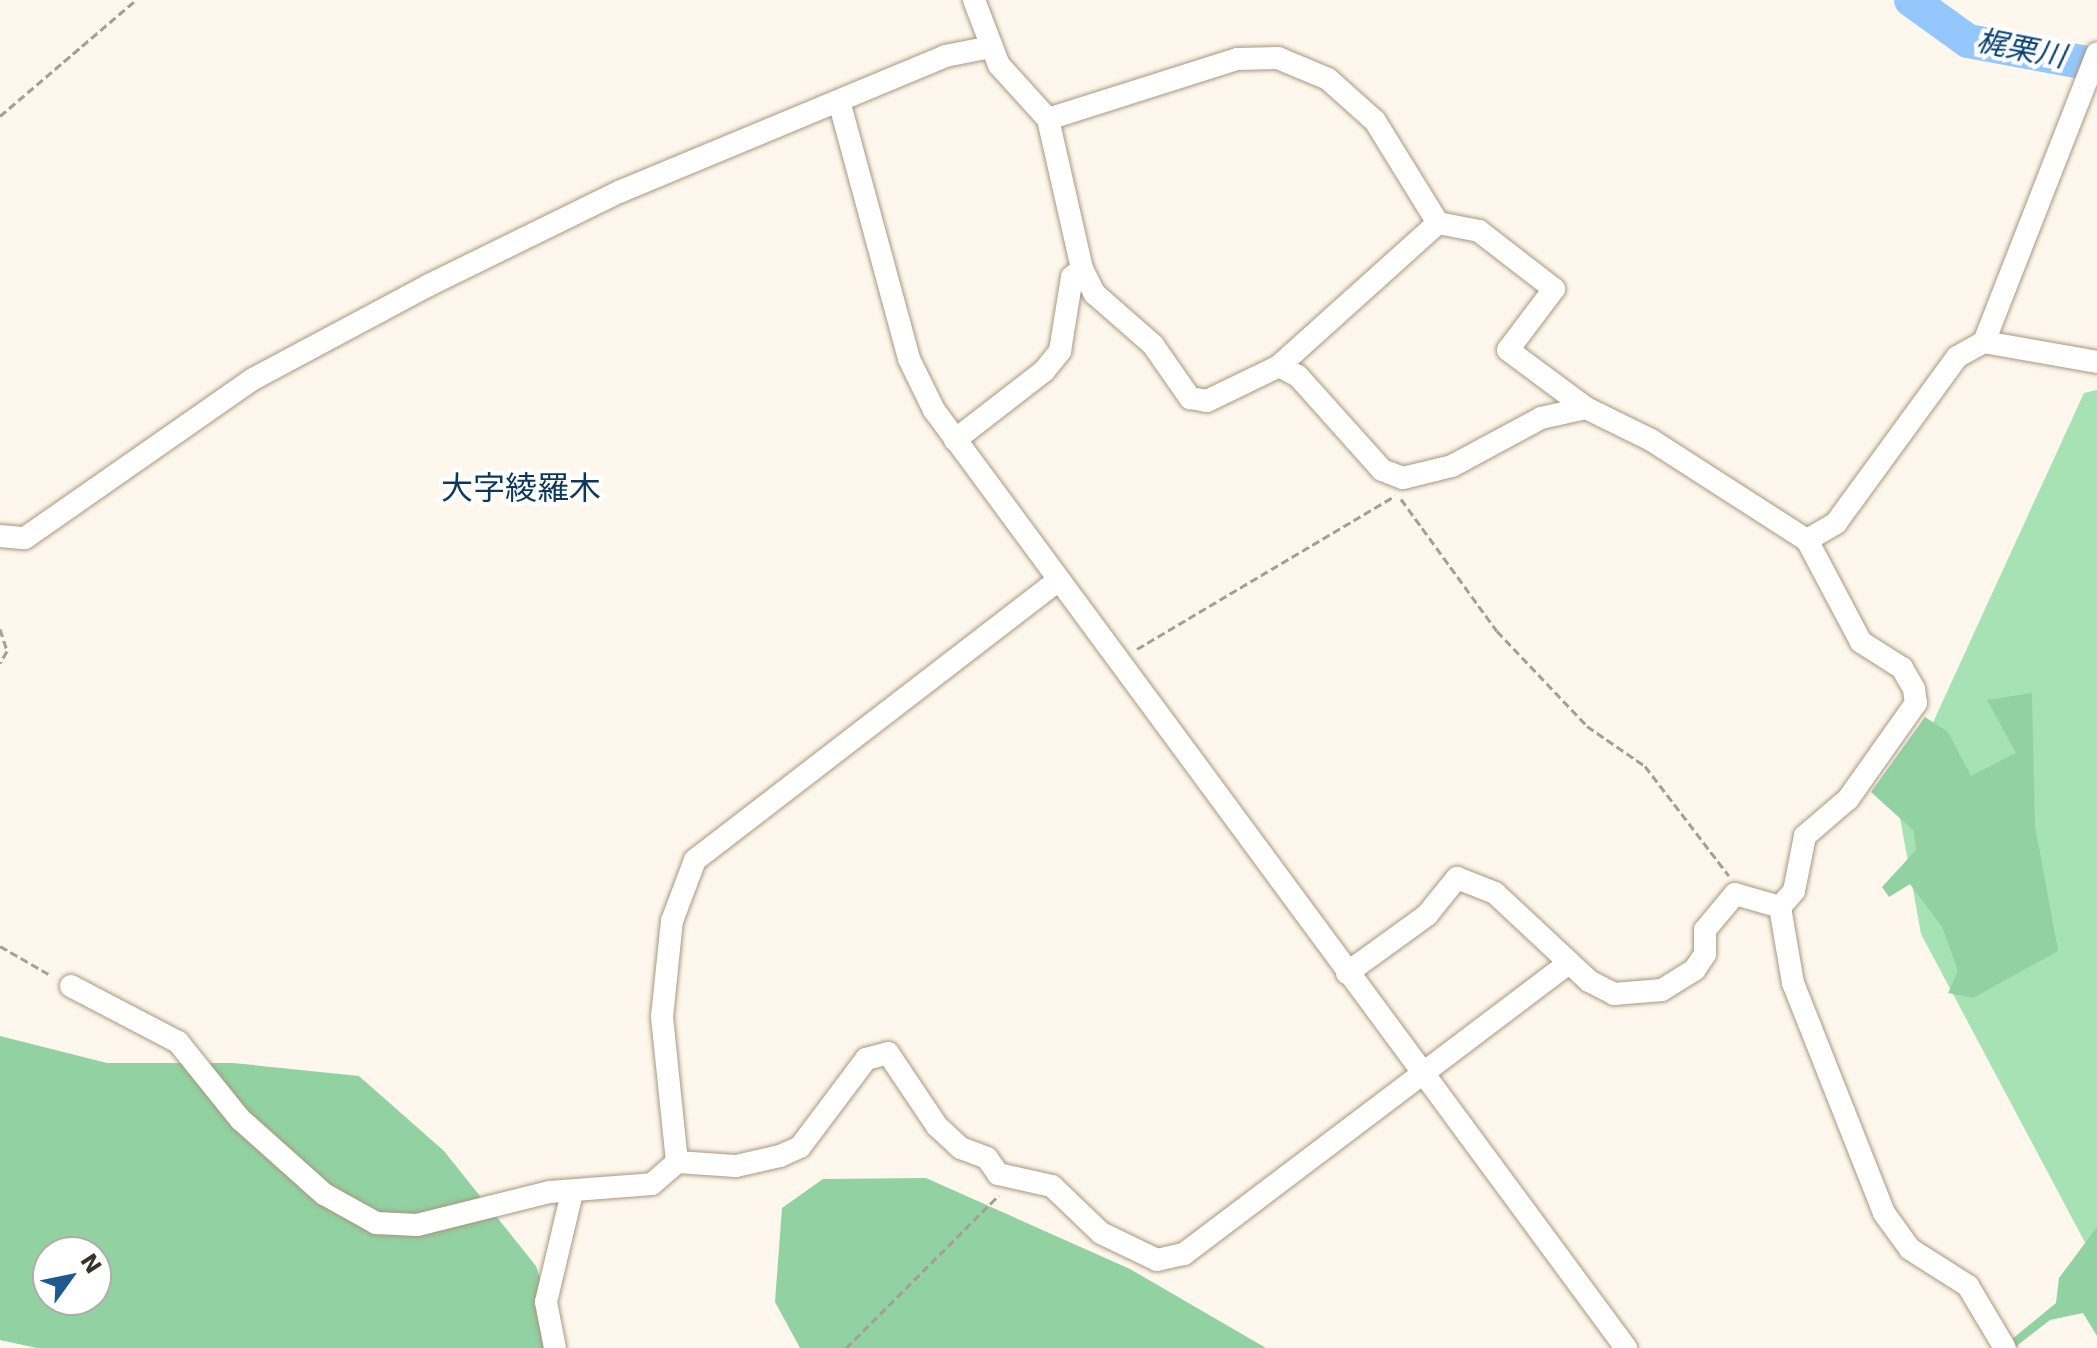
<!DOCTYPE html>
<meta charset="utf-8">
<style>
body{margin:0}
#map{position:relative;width:2097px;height:1348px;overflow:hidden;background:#fef7ed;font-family:"DejaVu Sans","Noto Sans JP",sans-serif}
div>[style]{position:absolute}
.green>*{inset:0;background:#a7e2b5}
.forest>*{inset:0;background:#92d1a2}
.river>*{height:34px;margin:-17px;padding:0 17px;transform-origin:17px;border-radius:17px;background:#94c8fd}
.path>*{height:3px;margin-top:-1.5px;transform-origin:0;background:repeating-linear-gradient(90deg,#a59e94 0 8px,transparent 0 12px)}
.roads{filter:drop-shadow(0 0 2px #a7977f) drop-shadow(0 0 2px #a7977f)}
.street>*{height:22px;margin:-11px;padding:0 11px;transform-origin:11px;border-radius:11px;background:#fff}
span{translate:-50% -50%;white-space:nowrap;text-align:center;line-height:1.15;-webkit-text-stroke:8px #fff;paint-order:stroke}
.water-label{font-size:30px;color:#094373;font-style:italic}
.quarter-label{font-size:32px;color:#0d385d}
.north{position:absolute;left:32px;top:1236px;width:80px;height:80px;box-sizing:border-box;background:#fff;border:2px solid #b0ada9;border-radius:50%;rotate:57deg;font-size:22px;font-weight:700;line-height:32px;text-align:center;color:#393228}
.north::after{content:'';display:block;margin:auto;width:28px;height:36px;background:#1c5a90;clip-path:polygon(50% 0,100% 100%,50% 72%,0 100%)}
</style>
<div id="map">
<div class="green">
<i style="clip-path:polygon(2097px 390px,2097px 1265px,1921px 934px,1897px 801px,2084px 393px)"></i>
</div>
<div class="forest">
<i style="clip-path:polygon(2032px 693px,2035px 826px,2058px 951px,1973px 998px,1948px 993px,1958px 971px,1942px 927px,1910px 884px,1889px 897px,1882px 887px,1916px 850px,1914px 831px,1871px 792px,1925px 717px,1948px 732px,1971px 776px,2016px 753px,1987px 700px)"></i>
<i style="clip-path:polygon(evenodd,0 1036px,107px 1063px,233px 1063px,359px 1076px,444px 1151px,536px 1266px,564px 1348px,37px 1348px,0 1340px,0 1036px,48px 1252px,96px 1252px,96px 1300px,48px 1300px,48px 1252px)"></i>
<i style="clip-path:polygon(926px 1178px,1130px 1269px,1266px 1348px,800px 1348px,775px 1302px,782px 1208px,823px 1179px)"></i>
<i style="clip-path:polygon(2097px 1227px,2097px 1336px,2083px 1313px,2050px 1320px,2014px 1348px,2011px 1340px,2056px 1303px,2059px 1278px)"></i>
</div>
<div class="river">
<i style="left:1911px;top:0;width:70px;rotate:35.7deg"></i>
<i style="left:1968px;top:41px;width:131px;rotate:10.5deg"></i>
</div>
<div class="path">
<i style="left:0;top:116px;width:179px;rotate:-40.5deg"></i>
<i style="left:1401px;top:499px;width:163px;rotate:54deg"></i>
<i style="left:1497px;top:631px;width:131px;rotate:46.5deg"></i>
<i style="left:1587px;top:726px;width:70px;rotate:34.6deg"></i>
<i style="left:1645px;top:766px;width:138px;rotate:52.6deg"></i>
<i style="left:0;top:629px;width:23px;rotate:72deg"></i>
<i style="left:7px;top:651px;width:14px;rotate:120deg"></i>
<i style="left:1137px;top:649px;width:300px;rotate:-30.7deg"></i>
<i style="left:0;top:946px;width:60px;rotate:30deg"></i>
<i style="left:846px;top:1348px;width:216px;rotate:-45deg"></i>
</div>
<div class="roads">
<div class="street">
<i style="left:974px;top:0;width:70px;rotate:69deg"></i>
<i style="left:999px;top:65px;width:73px;rotate:47.8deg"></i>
<i style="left:1048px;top:119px;width:154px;rotate:77.2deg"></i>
<i style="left:1082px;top:269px;width:28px;rotate:63deg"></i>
<i style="left:1095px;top:294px;width:77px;rotate:41.3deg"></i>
<i style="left:1153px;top:345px;width:65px;rotate:55.1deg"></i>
<i style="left:1190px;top:398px;width:17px;rotate:10deg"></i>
<i style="left:1207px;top:401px;width:80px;rotate:-25.9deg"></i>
<i style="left:1279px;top:366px;width:214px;rotate:-42deg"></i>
<i style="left:839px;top:101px;width:267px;rotate:74.8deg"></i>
<i style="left:909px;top:359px;width:57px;rotate:63.9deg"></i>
<i style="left:934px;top:410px;width:1166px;rotate:53.58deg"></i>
<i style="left:1048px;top:119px;width:198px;rotate:-17.6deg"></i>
<i style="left:1237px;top:59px;width:41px;rotate:-1.4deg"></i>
<i style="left:1278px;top:58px;width:54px;rotate:22.8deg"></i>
<i style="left:1328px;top:79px;width:63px;rotate:41.8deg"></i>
<i style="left:1375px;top:121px;width:120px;rotate:58.3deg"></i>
<i style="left:1438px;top:223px;width:42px;rotate:11deg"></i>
<i style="left:1479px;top:231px;width:95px;rotate:37.7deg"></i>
<i style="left:1554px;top:289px;width:76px;rotate:127deg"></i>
<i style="left:1508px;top:350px;width:97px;rotate:36.6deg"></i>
<i style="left:1586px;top:408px;width:72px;rotate:26.2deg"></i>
<i style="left:1651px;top:440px;width:185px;rotate:32.7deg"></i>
<i style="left:1807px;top:540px;width:115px;rotate:62.1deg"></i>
<i style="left:1861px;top:642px;width:49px;rotate:32.4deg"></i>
<i style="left:1902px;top:668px;width:24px;rotate:60deg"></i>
<i style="left:1914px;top:689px;width:14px;rotate:82deg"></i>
<i style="left:1916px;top:703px;width:118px;rotate:125.3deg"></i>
<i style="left:1848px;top:799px;width:57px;rotate:139.3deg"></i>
<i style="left:1805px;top:836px;width:56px;rotate:101.3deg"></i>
<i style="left:1794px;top:891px;width:21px;rotate:131deg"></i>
<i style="left:1984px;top:342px;width:310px;rotate:-68.6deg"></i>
<i style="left:1279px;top:366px;width:21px;rotate:28deg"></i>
<i style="left:1298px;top:376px;width:126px;rotate:48.2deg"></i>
<i style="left:1382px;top:470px;width:22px;rotate:21deg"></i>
<i style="left:1403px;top:478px;width:50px;rotate:-13.8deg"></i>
<i style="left:1452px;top:466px;width:101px;rotate:-28.3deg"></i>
<i style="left:1541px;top:418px;width:46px;rotate:-12.5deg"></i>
<i style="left:955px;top:440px;width:113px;rotate:-37.8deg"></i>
<i style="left:1044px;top:371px;width:26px;rotate:-51deg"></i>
<i style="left:1060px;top:351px;width:75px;rotate:-80.8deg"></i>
<i style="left:1072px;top:277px;width:13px;rotate:-39deg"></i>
<i style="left:0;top:536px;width:25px;rotate:5deg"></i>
<i style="left:25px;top:538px;width:278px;rotate:-34.9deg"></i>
<i style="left:253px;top:379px;width:200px;rotate:-28.1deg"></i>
<i style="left:429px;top:285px;width:212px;rotate:-26.1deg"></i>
<i style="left:619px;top:192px;width:353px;rotate:-22.6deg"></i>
<i style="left:945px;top:56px;width:47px;rotate:-11.1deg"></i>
<i style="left:1807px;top:540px;width:34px;rotate:-30deg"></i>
<i style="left:1836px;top:523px;width:205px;rotate:-53.9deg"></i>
<i style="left:1957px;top:357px;width:31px;rotate:-29deg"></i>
<i style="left:1984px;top:342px;width:115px;rotate:10deg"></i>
<i style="left:1780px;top:907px;width:77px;rotate:80.3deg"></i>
<i style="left:1793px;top:983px;width:247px;rotate:68.4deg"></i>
<i style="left:1884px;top:1213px;width:44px;rotate:54.2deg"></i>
<i style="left:1910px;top:1249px;width:69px;rotate:32.5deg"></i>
<i style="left:1968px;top:1286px;width:72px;rotate:59.2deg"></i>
<i style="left:1347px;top:973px;width:99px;rotate:-35.9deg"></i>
<i style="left:1427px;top:915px;width:48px;rotate:-51deg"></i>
<i style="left:1457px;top:878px;width:41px;rotate:21.5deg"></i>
<i style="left:1495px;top:893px;width:129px;rotate:43.1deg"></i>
<i style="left:1589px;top:981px;width:28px;rotate:27deg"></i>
<i style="left:1614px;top:994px;width:48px;rotate:-4.8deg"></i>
<i style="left:1662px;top:990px;width:39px;rotate:-32deg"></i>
<i style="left:1695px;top:969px;width:18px;rotate:-56deg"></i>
<i style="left:1705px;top:954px;width:24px;rotate:-90deg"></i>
<i style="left:1705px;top:930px;width:47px;rotate:-50.2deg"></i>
<i style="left:1735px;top:894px;width:47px;rotate:16.1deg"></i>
<i style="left:71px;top:986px;width:121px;rotate:27.6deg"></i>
<i style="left:178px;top:1042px;width:99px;rotate:51.2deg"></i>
<i style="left:240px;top:1119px;width:113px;rotate:41.8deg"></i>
<i style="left:324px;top:1194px;width:60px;rotate:29.1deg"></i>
<i style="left:376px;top:1223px;width:41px;rotate:2.8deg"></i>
<i style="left:417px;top:1225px;width:136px;rotate:-14deg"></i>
<i style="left:549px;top:1192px;width:103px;rotate:-4.4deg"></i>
<i style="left:652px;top:1184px;width:33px;rotate:-41deg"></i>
<i style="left:677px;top:1162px;width:59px;rotate:3.9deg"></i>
<i style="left:736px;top:1166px;width:45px;rotate:-12.8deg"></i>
<i style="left:780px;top:1156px;width:22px;rotate:-24deg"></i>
<i style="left:800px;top:1147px;width:110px;rotate:-53.1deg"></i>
<i style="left:866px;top:1059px;width:23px;rotate:-15deg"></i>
<i style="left:888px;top:1053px;width:88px;rotate:56.1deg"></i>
<i style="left:937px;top:1126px;width:33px;rotate:43deg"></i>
<i style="left:961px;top:1148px;width:28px;rotate:21deg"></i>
<i style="left:987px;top:1158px;width:19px;rotate:55deg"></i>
<i style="left:998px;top:1174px;width:55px;rotate:12.5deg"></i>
<i style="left:1052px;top:1186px;width:68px;rotate:43.8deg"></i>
<i style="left:1101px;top:1233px;width:62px;rotate:25.7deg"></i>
<i style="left:1157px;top:1260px;width:28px;rotate:-13deg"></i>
<i style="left:1184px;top:1254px;width:483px;rotate:-37.1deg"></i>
<i style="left:677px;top:1162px;width:146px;rotate:-95.9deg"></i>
<i style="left:662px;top:1017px;width:97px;rotate:-84.1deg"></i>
<i style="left:672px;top:921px;width:65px;rotate:-69.3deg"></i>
<i style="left:695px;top:860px;width:457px;rotate:-37.6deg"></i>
<i style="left:555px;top:1348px;width:47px;rotate:-101.1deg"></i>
<i style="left:546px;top:1302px;width:112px;rotate:-76.6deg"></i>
</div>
</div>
<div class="water-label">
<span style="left:2021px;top:49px;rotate:11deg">梶栗川</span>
</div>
<div class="quarter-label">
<span style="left:521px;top:488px">大字綾羅木</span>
</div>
<div class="north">N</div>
</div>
